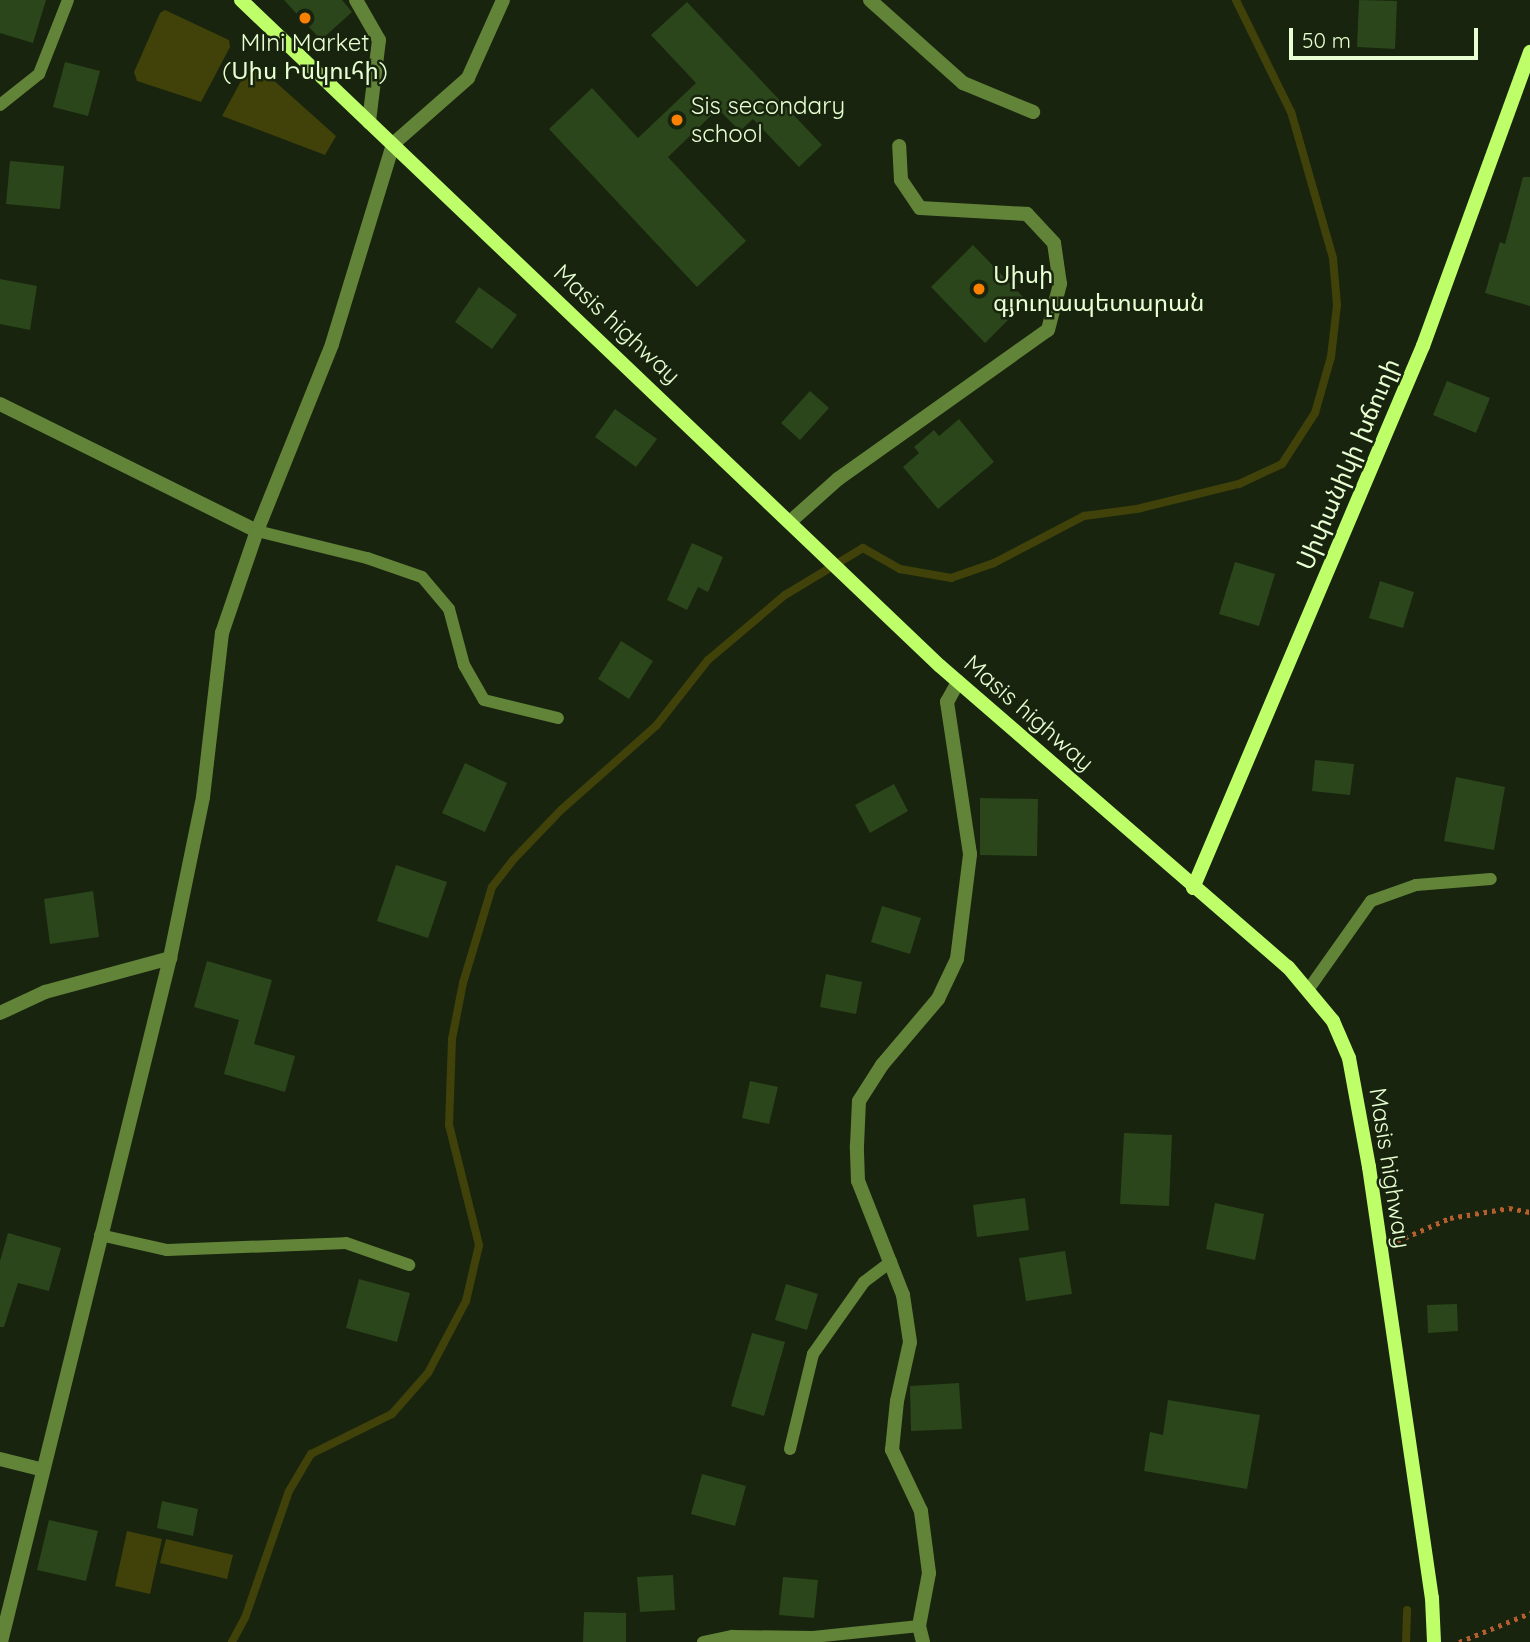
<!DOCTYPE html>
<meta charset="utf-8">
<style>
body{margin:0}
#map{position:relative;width:1530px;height:1642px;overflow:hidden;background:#18240e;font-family:Quicksand,"Noto Sans Armenian",sans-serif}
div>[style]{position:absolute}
.water>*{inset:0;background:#40420a}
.stream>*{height:8px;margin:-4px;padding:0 4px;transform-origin:4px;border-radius:4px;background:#40420a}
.building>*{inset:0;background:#2b461a}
.path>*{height:4.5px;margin-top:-2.25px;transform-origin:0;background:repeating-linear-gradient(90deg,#b75e2e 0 3.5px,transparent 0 8.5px)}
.lane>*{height:12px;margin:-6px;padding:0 6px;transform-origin:6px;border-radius:6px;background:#628439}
.street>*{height:14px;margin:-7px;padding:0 7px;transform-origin:7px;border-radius:7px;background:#628439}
.secondary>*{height:14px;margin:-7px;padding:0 7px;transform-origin:7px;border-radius:7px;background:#beff69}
.dots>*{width:19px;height:19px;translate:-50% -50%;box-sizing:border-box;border:4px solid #18240e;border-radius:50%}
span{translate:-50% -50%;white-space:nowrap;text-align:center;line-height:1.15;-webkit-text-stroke:5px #18240e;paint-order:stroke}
.poi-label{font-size:24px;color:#e7ffd2}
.left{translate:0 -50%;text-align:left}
.street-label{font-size:24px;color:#e7ffd2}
.scale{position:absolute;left:1289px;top:28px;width:189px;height:32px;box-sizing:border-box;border:4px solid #e7ffd2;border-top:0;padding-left:9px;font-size:21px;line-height:24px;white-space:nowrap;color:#e7ffd2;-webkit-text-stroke:5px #18240e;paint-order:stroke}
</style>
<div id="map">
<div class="water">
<i style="clip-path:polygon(165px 10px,229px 40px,230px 47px,201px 102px,137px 81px,134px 72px,160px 13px)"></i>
<i style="clip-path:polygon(252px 61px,336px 136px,325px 155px,222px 116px)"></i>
<i style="clip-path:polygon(127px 1531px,162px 1539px,150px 1594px,115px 1586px)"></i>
<i style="clip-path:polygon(166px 1539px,233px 1555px,227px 1579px,160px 1563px)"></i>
</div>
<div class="stream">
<i style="left:232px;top:1642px;width:27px;rotate:-62deg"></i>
<i style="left:245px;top:1618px;width:134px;rotate:-70.9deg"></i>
<i style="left:289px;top:1491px;width:43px;rotate:-59.3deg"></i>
<i style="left:311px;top:1454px;width:90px;rotate:-26.3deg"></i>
<i style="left:392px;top:1414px;width:55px;rotate:-48.7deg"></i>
<i style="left:428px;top:1373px;width:81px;rotate:-62.2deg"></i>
<i style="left:466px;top:1301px;width:57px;rotate:-76.9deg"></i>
<i style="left:479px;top:1245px;width:124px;rotate:-104deg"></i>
<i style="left:449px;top:1125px;width:86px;rotate:-88deg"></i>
<i style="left:452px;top:1039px;width:57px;rotate:-78.9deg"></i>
<i style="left:463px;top:983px;width:100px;rotate:-73.2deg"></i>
<i style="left:492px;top:887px;width:34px;rotate:-52deg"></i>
<i style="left:513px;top:860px;width:69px;rotate:-46.2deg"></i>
<i style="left:561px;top:810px;width:127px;rotate:-41.5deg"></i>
<i style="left:656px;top:726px;width:84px;rotate:-51.8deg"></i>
<i style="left:708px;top:660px;width:101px;rotate:-40.2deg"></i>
<i style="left:785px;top:595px;width:91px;rotate:-31.1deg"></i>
<i style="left:863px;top:548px;width:43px;rotate:29.6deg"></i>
<i style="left:900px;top:569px;width:52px;rotate:10deg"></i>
<i style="left:951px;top:578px;width:46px;rotate:-19.2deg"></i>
<i style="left:994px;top:563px;width:102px;rotate:-27.6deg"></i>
<i style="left:1084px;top:516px;width:53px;rotate:-7.5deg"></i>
<i style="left:1137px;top:509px;width:105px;rotate:-13.8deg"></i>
<i style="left:1239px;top:484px;width:47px;rotate:-24.9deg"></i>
<i style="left:1282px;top:464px;width:61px;rotate:-57.1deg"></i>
<i style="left:1315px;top:413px;width:58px;rotate:-74.1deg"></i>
<i style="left:1331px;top:357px;width:52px;rotate:-83.4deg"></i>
<i style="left:1337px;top:305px;width:47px;rotate:-94.9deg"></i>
<i style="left:1333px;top:258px;width:152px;rotate:-106deg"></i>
<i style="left:1291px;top:112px;width:125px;rotate:-116.2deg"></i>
<i style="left:1406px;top:1642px;width:32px;rotate:-88deg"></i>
</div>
<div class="building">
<i style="clip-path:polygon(0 0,46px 0,33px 43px,0 33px)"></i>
<i style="clip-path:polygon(284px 0,342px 0,352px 12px,321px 40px)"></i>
<i style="clip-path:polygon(1359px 0,1397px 1px,1395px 49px,1357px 47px)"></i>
<i style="clip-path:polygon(687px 2px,822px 145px,799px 167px,753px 119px,740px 131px,718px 109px,668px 157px,746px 241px,697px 287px,549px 129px,592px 88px,638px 138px,696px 83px,651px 35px)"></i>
<i style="clip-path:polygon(65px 62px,100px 71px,88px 116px,53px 107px)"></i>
<i style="clip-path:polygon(10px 161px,64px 166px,60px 209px,6px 204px)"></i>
<i style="clip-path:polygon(1523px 177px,1530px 177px,1530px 306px,1485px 293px,1500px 242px,1505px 244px)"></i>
<i style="clip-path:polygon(973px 245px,1027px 301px,985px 343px,931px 287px)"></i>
<i style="clip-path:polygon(0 279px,37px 286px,30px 330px,0 324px)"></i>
<i style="clip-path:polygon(479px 287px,517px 315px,492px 349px,455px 322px)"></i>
<i style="clip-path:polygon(1447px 381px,1490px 398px,1476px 433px,1433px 415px)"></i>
<i style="clip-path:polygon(810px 391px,829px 408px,800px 440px,781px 423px)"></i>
<i style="clip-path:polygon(615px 409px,657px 439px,636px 467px,595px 437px)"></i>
<i style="clip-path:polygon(959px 419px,994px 462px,938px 509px,903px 467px,919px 453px,914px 447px,934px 430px,939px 436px)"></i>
<i style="clip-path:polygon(692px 543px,723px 557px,708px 592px,698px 587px,687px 610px,667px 600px)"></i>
<i style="clip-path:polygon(1235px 562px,1275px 574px,1259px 626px,1219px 614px)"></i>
<i style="clip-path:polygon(1380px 581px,1414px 592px,1403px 628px,1369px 618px)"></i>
<i style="clip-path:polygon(621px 641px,653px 661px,629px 699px,598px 679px)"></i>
<i style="clip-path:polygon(1315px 760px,1354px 764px,1350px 795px,1312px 791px)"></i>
<i style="clip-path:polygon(465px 763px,507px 783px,485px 832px,442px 813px)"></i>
<i style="clip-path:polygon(1456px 777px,1505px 787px,1494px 850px,1444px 841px)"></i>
<i style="clip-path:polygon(894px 784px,908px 811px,870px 833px,855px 805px)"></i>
<i style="clip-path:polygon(980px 798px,1038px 799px,1037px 856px,980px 855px)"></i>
<i style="clip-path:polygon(396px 865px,447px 882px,428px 938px,377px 921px)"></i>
<i style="clip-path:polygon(93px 891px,99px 937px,50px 944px,44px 899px)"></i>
<i style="clip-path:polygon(882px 906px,921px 918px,910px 954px,871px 942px)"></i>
<i style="clip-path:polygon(207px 961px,272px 980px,254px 1044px,295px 1056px,285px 1092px,224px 1074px,239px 1020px,194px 1007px)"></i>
<i style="clip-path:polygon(826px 974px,862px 982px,856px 1014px,820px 1007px)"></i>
<i style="clip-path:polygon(750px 1081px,778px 1087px,769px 1124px,742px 1118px)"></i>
<i style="clip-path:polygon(1124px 1133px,1172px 1135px,1169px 1206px,1120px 1204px)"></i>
<i style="clip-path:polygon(1025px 1198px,1029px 1230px,977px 1237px,973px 1205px)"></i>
<i style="clip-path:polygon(1215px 1203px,1264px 1214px,1255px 1260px,1206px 1249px)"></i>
<i style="clip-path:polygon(8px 1233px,61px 1248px,49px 1291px,18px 1283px,4px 1327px,0 1327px,0 1261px)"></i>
<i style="clip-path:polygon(1065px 1251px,1072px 1294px,1026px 1301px,1019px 1258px)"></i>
<i style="clip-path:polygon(359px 1279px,410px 1293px,397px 1342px,346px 1328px)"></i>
<i style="clip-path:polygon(786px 1284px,818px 1294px,807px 1330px,775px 1320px)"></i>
<i style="clip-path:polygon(1457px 1304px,1458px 1331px,1428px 1333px,1427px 1305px)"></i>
<i style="clip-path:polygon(752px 1333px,785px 1342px,764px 1416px,731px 1406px)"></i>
<i style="clip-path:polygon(959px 1383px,962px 1429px,911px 1431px,910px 1386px)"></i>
<i style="clip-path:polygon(1168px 1400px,1260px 1415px,1247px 1489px,1144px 1471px,1150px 1432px,1163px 1435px)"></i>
<i style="clip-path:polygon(702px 1474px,746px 1486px,735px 1526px,691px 1514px)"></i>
<i style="clip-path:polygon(162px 1501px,198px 1509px,193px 1536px,157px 1528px)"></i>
<i style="clip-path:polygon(49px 1520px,98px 1531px,86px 1581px,37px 1570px)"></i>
<i style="clip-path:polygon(673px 1575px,675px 1610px,640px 1612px,637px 1577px)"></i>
<i style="clip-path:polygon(783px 1577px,818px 1580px,814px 1618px,779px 1615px)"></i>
<i style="clip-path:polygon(584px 1612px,626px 1613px,626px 1642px,583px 1642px)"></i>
</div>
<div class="path">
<i style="left:1397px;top:1241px;width:58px;rotate:-23.5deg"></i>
<i style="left:1450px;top:1218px;width:60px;rotate:-9.6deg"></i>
<i style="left:1509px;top:1208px;width:21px;rotate:11deg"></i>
<i style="left:1459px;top:1642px;width:77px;rotate:-22.2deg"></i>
</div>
<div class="lane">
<i style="left:0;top:105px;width:50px;rotate:-38.5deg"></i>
<i style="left:39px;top:74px;width:79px;rotate:-68.6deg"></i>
<i style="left:257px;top:531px;width:113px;rotate:13.8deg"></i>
<i style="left:367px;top:558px;width:58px;rotate:19.1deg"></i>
<i style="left:422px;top:577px;width:42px;rotate:49.8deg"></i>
<i style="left:449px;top:609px;width:58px;rotate:75deg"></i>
<i style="left:464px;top:665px;width:40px;rotate:60.3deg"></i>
<i style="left:484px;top:700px;width:76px;rotate:13.7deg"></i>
<i style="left:1308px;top:990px;width:109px;rotate:-54.7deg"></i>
<i style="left:1371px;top:901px;width:48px;rotate:-19.6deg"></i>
<i style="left:1416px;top:885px;width:75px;rotate:-4.6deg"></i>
<i style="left:100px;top:1235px;width:69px;rotate:12.6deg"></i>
<i style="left:167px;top:1250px;width:179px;rotate:-2.2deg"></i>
<i style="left:346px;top:1243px;width:67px;rotate:19.2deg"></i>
<i style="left:790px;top:1449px;width:98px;rotate:-76.4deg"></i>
<i style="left:813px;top:1354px;width:88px;rotate:-54.7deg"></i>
<i style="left:864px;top:1282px;width:34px;rotate:-37deg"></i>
<i style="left:703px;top:1642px;width:30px;rotate:-12deg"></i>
<i style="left:732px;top:1636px;width:81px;rotate:0.7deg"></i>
<i style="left:813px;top:1637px;width:107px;rotate:-5.9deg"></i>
</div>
<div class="street">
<i style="left:356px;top:0;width:46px;rotate:60.1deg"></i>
<i style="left:379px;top:40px;width:83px;rotate:97deg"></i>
<i style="left:870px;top:0;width:125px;rotate:41.7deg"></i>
<i style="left:963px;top:83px;width:76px;rotate:22.5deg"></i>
<i style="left:0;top:404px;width:287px;rotate:26.3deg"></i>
<i style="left:792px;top:520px;width:62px;rotate:-41.7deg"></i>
<i style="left:838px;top:479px;width:257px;rotate:-35.4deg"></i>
<i style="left:1048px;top:330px;width:48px;rotate:-75.4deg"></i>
<i style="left:1060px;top:284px;width:41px;rotate:-98.3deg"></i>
<i style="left:1054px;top:243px;width:40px;rotate:-133deg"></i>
<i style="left:1027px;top:214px;width:107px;rotate:-176.8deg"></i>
<i style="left:920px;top:208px;width:34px;rotate:-124deg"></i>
<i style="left:901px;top:180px;width:34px;rotate:-93deg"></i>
<i style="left:0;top:1013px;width:50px;rotate:-25deg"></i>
<i style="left:45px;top:992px;width:130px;rotate:-15.2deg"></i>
<i style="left:0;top:1459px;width:41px;rotate:14deg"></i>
<i style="left:1px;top:1642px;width:705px;rotate:-76.12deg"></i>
<i style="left:170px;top:958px;width:164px;rotate:-78.4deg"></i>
<i style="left:203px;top:797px;width:165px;rotate:-83.4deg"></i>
<i style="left:222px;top:633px;width:108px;rotate:-71.1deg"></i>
<i style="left:257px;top:531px;width:201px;rotate:-68.1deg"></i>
<i style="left:332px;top:344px;width:209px;rotate:-73deg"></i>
<i style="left:393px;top:144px;width:100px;rotate:-41.3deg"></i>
<i style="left:468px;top:78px;width:85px;rotate:-65.8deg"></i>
<i style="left:923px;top:1642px;width:16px;rotate:-104deg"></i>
<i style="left:919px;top:1626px;width:54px;rotate:-79.3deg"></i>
<i style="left:929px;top:1573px;width:63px;rotate:-97.4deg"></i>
<i style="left:921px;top:1511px;width:68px;rotate:-115.4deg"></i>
<i style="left:892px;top:1450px;width:49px;rotate:-84.2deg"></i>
<i style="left:897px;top:1401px;width:60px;rotate:-77.6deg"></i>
<i style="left:910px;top:1342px;width:48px;rotate:-98.5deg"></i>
<i style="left:903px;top:1295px;width:123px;rotate:-111.5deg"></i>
<i style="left:858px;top:1181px;width:35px;rotate:-92deg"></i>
<i style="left:857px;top:1146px;width:45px;rotate:-87.5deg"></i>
<i style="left:859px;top:1101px;width:43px;rotate:-57.4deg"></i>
<i style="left:882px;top:1065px;width:87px;rotate:-49.7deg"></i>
<i style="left:938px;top:999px;width:44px;rotate:-64.6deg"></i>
<i style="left:957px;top:959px;width:106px;rotate:-82.9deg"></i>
<i style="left:970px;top:854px;width:154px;rotate:-98.6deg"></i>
<i style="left:947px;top:702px;width:23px;rotate:-61deg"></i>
</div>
<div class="secondary">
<i style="left:241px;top:0;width:965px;rotate:43.62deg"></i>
<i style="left:940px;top:666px;width:460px;rotate:40.9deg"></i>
<i style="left:1288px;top:967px;width:70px;rotate:50.2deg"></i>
<i style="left:1333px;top:1021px;width:40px;rotate:66.6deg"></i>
<i style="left:1349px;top:1058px;width:111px;rotate:79.6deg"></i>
<i style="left:1369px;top:1167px;width:436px;rotate:81.7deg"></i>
<i style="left:1432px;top:1598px;width:44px;rotate:87.4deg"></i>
<i style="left:1193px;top:888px;width:589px;rotate:-67.01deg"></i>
<i style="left:1423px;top:346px;width:313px;rotate:-70deg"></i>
</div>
<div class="dots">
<i style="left:305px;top:18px;background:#fd8100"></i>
<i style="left:677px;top:120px;background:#fd8100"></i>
<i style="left:979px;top:289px;background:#fd8100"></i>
</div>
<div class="poi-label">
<span style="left:305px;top:57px">MIni Market<br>(Սիս Իսկուհի)</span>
<span class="left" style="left:691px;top:120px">Sis secondary<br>school</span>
<span class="left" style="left:993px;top:289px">Սիսի<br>գյուղապետարան</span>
</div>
<div class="street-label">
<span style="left:617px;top:324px;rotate:43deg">Masis highway</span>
<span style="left:1348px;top:464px;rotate:-67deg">Սիփանիկի խճուղի</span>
<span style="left:1029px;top:713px;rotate:41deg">Masis highway</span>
<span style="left:1390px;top:1168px;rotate:81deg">Masis highway</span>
</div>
<div class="scale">50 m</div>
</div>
